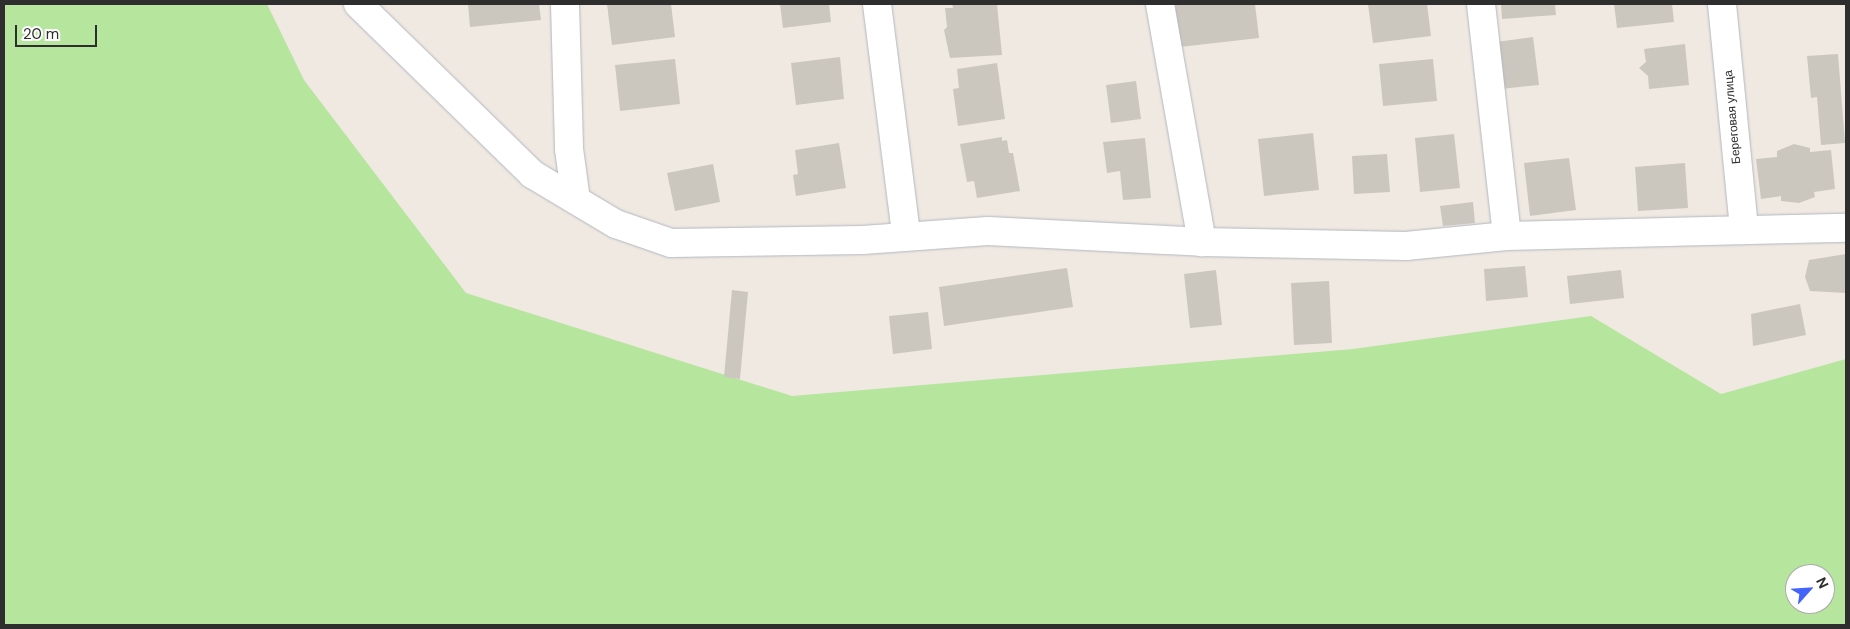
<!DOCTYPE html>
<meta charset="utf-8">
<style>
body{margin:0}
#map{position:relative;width:1850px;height:629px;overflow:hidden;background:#efe9e1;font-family:"DM Sans",sans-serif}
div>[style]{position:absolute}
.green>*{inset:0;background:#b6e59e}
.building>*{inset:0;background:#cbc7bf}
.roads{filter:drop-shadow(0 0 1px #b4b7c1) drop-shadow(0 0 1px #b4b7c1)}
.minor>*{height:28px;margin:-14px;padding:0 14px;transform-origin:14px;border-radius:14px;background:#fff}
span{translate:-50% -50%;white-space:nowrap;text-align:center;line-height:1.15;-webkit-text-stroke:4px #fff;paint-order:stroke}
.street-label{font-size:12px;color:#2e2e2e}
.frame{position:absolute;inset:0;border:5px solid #2e2e2e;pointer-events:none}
.north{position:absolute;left:1785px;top:564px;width:50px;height:50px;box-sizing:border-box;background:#fff;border:1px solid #ababab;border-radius:50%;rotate:64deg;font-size:14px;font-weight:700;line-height:20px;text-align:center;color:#2e2e2e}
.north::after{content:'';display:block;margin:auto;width:18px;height:22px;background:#4264fb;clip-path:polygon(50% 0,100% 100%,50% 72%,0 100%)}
.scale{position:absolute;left:15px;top:25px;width:82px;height:22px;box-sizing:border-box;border:2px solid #2e2e2e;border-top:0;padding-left:6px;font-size:15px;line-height:18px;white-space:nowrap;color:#2e2e2e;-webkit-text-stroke:4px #fff;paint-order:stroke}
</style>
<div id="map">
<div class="green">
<i style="clip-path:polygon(evenodd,4px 4px,267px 4px,304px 80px,466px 293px,792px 396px,1353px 349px,1591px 316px,1721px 394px,1846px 359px,1846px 625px,4px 625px,4px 4px,1795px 574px,1825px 574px,1825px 604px,1795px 604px,1795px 574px)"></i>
</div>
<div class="building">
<i style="clip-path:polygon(468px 4px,539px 4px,541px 20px,470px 27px)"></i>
<i style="clip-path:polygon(607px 4px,671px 4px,675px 37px,612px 45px)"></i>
<i style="clip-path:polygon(780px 4px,829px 4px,831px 22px,783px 28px)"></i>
<i style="clip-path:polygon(952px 4px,997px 4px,1002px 55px,950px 58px,944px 30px,947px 27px,945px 8px,953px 8px)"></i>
<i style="clip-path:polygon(1175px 4px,1255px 4px,1259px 38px,1180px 47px)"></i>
<i style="clip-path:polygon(1368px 4px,1427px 4px,1431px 36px,1373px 43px)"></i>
<i style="clip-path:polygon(1501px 4px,1555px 4px,1556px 15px,1502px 19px)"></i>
<i style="clip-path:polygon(1614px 4px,1672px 4px,1674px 22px,1617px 28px)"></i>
<i style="clip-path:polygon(1533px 37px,1539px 85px,1501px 89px,1496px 42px)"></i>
<i style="clip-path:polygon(1685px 44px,1689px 85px,1649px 89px,1648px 76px,1639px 68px,1646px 62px,1644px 49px)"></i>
<i style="clip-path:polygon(1838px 54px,1845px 143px,1821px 145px,1817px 97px,1811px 98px,1807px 56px)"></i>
<i style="clip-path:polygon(840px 57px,844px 99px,796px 105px,791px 63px)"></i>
<i style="clip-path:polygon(675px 59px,680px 104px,620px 111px,615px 65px)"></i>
<i style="clip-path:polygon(1433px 59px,1437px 101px,1383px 106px,1379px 64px)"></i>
<i style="clip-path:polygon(997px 63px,1005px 119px,958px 126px,953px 89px,959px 88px,957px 69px)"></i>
<i style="clip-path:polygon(1136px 81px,1141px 119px,1111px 123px,1106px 85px)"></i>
<i style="clip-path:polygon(1313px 133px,1319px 190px,1264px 196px,1258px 139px)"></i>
<i style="clip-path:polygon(1454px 134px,1460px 188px,1420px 192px,1415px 138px)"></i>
<i style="clip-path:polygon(1002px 137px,1002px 141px,1007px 140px,1009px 153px,1013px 153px,1020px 191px,977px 198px,974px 181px,967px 182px,960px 144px)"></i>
<i style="clip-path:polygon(1145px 138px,1151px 198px,1123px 200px,1120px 171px,1107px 173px,1103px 142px)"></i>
<i style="clip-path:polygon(839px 143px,846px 188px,796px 196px,793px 175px,798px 174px,795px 150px)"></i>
<i style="clip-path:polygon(1794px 144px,1810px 148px,1810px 152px,1831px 150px,1835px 189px,1814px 192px,1815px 197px,1799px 203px,1781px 201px,1781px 196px,1761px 199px,1756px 159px,1777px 157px,1777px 151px)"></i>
<i style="clip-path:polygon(1387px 154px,1390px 192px,1354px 194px,1352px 156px)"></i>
<i style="clip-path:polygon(1569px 158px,1576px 210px,1530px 216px,1524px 163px)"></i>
<i style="clip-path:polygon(1685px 163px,1688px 208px,1638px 211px,1635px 167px)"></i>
<i style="clip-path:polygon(713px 164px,720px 202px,675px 211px,667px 173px)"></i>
<i style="clip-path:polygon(1473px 202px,1475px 223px,1443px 226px,1440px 206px)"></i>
<i style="clip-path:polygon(1846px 254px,1846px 293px,1810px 291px,1805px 277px,1809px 260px)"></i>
<i style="clip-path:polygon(1525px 266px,1528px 297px,1486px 301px,1484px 269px)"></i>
<i style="clip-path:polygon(1067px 268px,1073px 307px,944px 326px,939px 287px)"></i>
<i style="clip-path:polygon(1216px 270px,1222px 325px,1190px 328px,1184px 274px)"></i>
<i style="clip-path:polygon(1621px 270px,1624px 298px,1570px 304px,1567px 276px)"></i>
<i style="clip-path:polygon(1329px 281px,1332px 343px,1294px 345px,1291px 283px)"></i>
<i style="clip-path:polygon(732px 290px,748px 292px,740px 379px,724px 377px)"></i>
<i style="clip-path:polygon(1800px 304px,1806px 335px,1753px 346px,1751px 314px)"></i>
<i style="clip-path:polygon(928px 312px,932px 349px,893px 354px,889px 316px)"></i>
</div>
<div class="roads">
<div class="minor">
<i style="left:358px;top:4px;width:243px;rotate:44.3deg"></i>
<i style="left:532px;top:174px;width:98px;rotate:30.8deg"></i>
<i style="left:616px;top:224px;width:58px;rotate:19.1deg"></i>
<i style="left:671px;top:243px;width:192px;rotate:-0.9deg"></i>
<i style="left:863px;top:240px;width:125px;rotate:-4.1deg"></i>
<i style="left:988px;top:231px;width:214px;rotate:2.9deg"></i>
<i style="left:1202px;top:242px;width:204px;rotate:1.1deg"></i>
<i style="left:1406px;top:246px;width:101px;rotate:-5.7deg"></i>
<i style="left:1507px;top:236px;width:339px;rotate:-1.4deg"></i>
<i style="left:565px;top:4px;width:145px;rotate:88.4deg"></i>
<i style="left:569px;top:149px;width:51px;rotate:82.2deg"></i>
<i style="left:877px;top:4px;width:232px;rotate:82.8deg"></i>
<i style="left:1160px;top:4px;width:242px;rotate:80deg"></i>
<i style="left:1481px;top:4px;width:233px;rotate:83.6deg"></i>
<i style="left:1722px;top:4px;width:227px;rotate:84.4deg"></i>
</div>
</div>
<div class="street-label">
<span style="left:1733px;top:117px;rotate:-95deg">Береговая улица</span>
</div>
<div class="frame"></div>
<div class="north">N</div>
<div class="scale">20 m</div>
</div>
